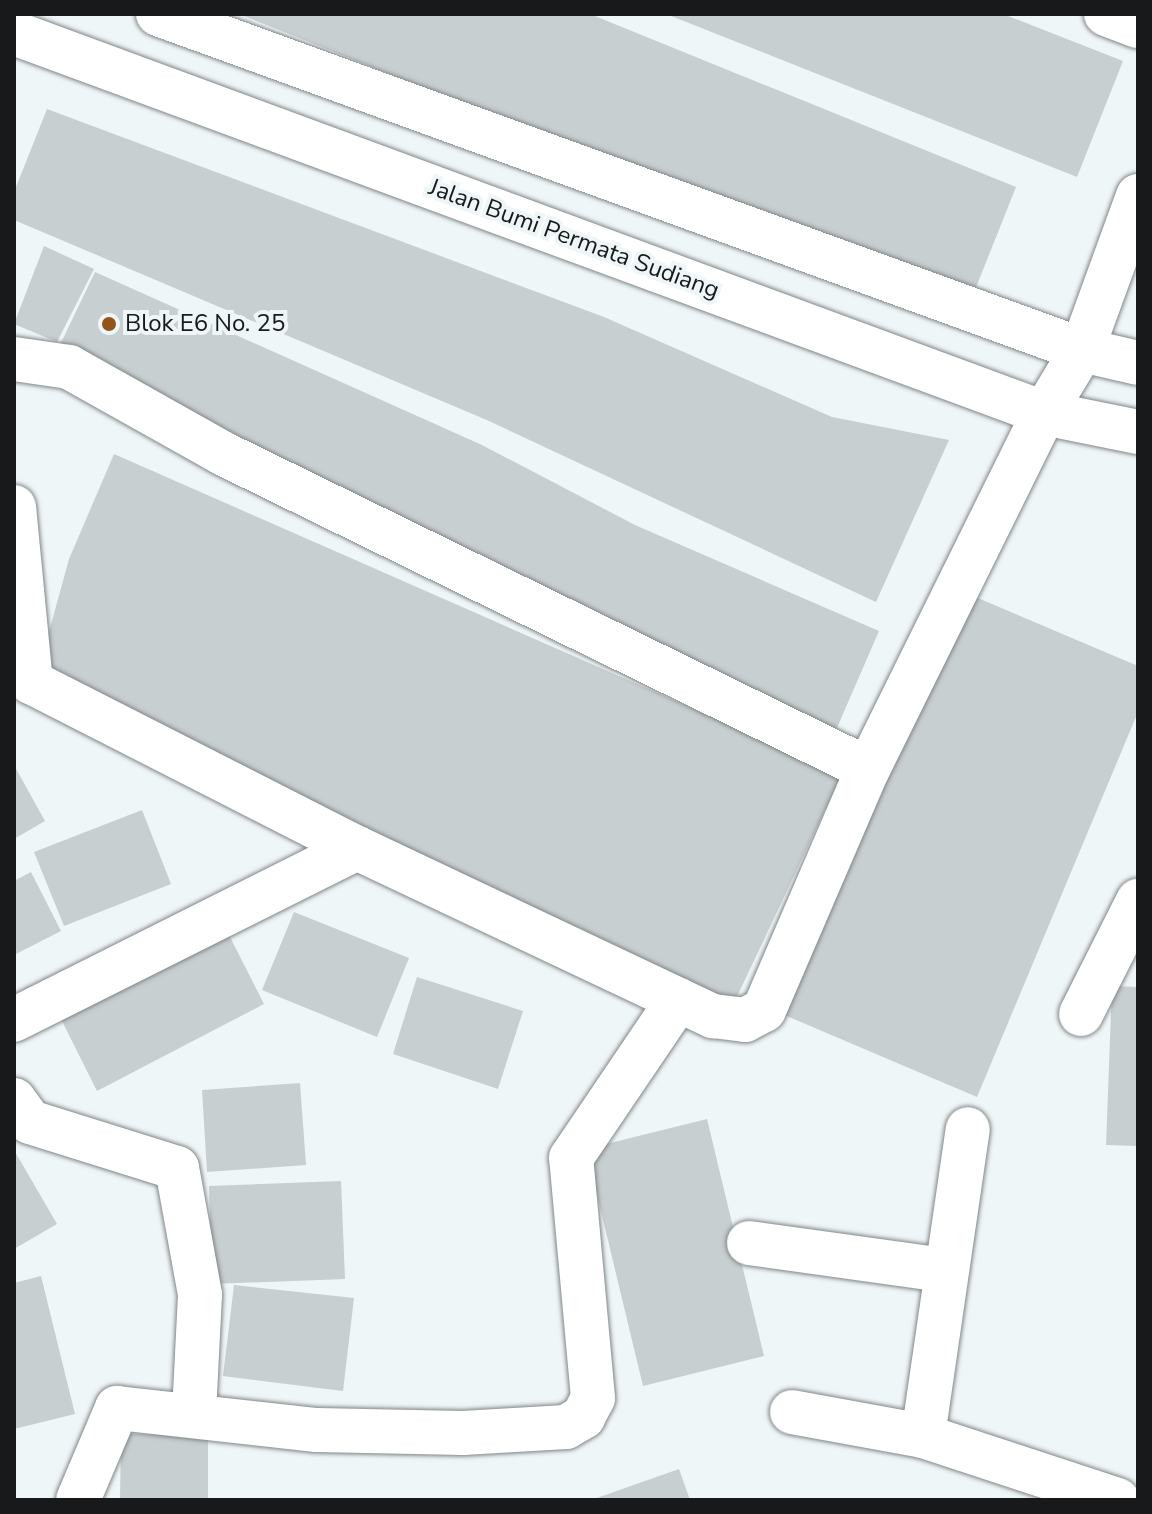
<!DOCTYPE html>
<style>
body{margin:0}
#map{position:relative;width:1152px;height:1514px;overflow:hidden;background:#eff6f8;font-family:"Nunito Sans",sans-serif}
div>[style]{position:absolute}
.building>*{inset:0;background:#c8cfd1}
.roads{filter:drop-shadow(0 0 2px #818688) drop-shadow(0 0 2px #818688)}
.minor>*{height:44px;margin:-22px;padding:0 22px;transform-origin:22px;border-radius:22px;background:#fff}
.dots>*{width:22px;height:22px;translate:-50% -50%;box-sizing:border-box;border:4px solid #eff6f8;border-radius:50%}
span{translate:-50% -50%;white-space:nowrap;text-align:center;line-height:1.15;-webkit-text-stroke:8px #eff6f8;paint-order:stroke}
.street-label{font-size:24px;color:#17191a}
.poi-label{font-size:24px;color:#17191a}
.left{translate:0 -50%;text-align:left}
.frame{position:absolute;inset:0;border:16px solid #17191a;pointer-events:none}
</style>
<div id="map">
<div class="building">
<i style="clip-path:polygon(239px 14px,590px 14px,1016px 187px,969px 305px)"></i>
<i style="clip-path:polygon(666px 14px,1003px 14px,1123px 61px,1077px 177px)"></i>
<i style="clip-path:polygon(47px 109px,604px 317px,832px 417px,949px 440px,876px 602px,489px 421px,14px 220px,14px 192px)"></i>
<i style="clip-path:polygon(44px 246px,94px 269px,57px 342px,14px 324px)"></i>
<i style="clip-path:polygon(95px 272px,482px 445px,635px 525px,879px 631px,833px 737px,59px 347px)"></i>
<i style="clip-path:polygon(114px 454px,842px 774px,734px 1003px,38px 672px,69px 559px)"></i>
<i style="clip-path:polygon(959px 590px,1138px 666px,1138px 712px,977px 1097px,782px 1014px)"></i>
<i style="clip-path:polygon(14px 765px,45px 821px,14px 839px)"></i>
<i style="clip-path:polygon(142px 810px,171px 884px,64px 926px,34px 852px)"></i>
<i style="clip-path:polygon(31px 872px,61px 931px,14px 955px,14px 881px)"></i>
<i style="clip-path:polygon(294px 912px,409px 958px,377px 1037px,262px 990px)"></i>
<i style="clip-path:polygon(228px 933px,264px 1004px,97px 1091px,61px 1019px)"></i>
<i style="clip-path:polygon(417px 977px,523px 1011px,498px 1089px,393px 1054px)"></i>
<i style="clip-path:polygon(1112px 986px,1138px 987px,1138px 1146px,1106px 1145px)"></i>
<i style="clip-path:polygon(300px 1083px,306px 1165px,207px 1172px,202px 1090px)"></i>
<i style="clip-path:polygon(707px 1119px,764px 1356px,643px 1386px,586px 1149px)"></i>
<i style="clip-path:polygon(14px 1150px,57px 1224px,14px 1249px)"></i>
<i style="clip-path:polygon(341px 1181px,345px 1279px,212px 1284px,209px 1186px)"></i>
<i style="clip-path:polygon(41px 1276px,75px 1414px,14px 1429px,14px 1283px)"></i>
<i style="clip-path:polygon(234px 1285px,354px 1298px,343px 1391px,223px 1376px)"></i>
<i style="clip-path:polygon(121px 1434px,208px 1435px,208px 1500px,120px 1500px)"></i>
<i style="clip-path:polygon(679px 1469px,690px 1500px,591px 1500px)"></i>
</div>
<div class="roads">
<div class="minor">
<i style="left:158px;top:14px;width:983px;rotate:19.98deg"></i>
<i style="left:1082px;top:350px;width:57px;rotate:13.1deg"></i>
<i style="left:1106px;top:14px;width:34px;rotate:21deg"></i>
<i style="left:14px;top:33px;width:1098px;rotate:20.25deg"></i>
<i style="left:1044px;top:413px;width:96px;rotate:11.4deg"></i>
<i style="left:14px;top:359px;width:56px;rotate:8.3deg"></i>
<i style="left:69px;top:367px;width:176px;rotate:29.3deg"></i>
<i style="left:222px;top:453px;width:719px;rotate:26.07deg"></i>
<i style="left:14px;top:507px;width:176px;rotate:84.5deg"></i>
<i style="left:31px;top:682px;width:366px;rotate:27deg"></i>
<i style="left:357px;top:848px;width:384px;rotate:153.4deg"></i>
<i style="left:357px;top:848px;width:394px;rotate:25.3deg"></i>
<i style="left:713px;top:1016px;width:32px;rotate:7deg"></i>
<i style="left:745px;top:1020px;width:21px;rotate:-28deg"></i>
<i style="left:764px;top:1010px;width:262px;rotate:-66.7deg"></i>
<i style="left:868px;top:769px;width:397px;rotate:-63.7deg"></i>
<i style="left:1044px;top:413px;width:74px;rotate:-58.9deg"></i>
<i style="left:1082px;top:350px;width:164px;rotate:-70deg"></i>
<i style="left:1081px;top:1014px;width:127px;rotate:-63.2deg"></i>
<i style="left:14px;top:1100px;width:27px;rotate:54deg"></i>
<i style="left:30px;top:1122px;width:154px;rotate:17.4deg"></i>
<i style="left:177px;top:1168px;width:129px;rotate:79.7deg"></i>
<i style="left:200px;top:1295px;width:120px;rotate:92.9deg"></i>
<i style="left:749px;top:1243px;width:197px;rotate:7.9deg"></i>
<i style="left:792px;top:1412px;width:133px;rotate:10.4deg"></i>
<i style="left:923px;top:1436px;width:310px;rotate:-81.7deg"></i>
<i style="left:923px;top:1436px;width:205px;rotate:18.2deg"></i>
<i style="left:78px;top:1500px;width:100px;rotate:-67deg"></i>
<i style="left:117px;top:1408px;width:201px;rotate:6.3deg"></i>
<i style="left:317px;top:1430px;width:146px;rotate:1.2deg"></i>
<i style="left:463px;top:1433px;width:103px;rotate:-3.3deg"></i>
<i style="left:566px;top:1427px;width:20px;rotate:-30deg"></i>
<i style="left:583px;top:1417px;width:21px;rotate:-62deg"></i>
<i style="left:593px;top:1398px;width:241px;rotate:-95.2deg"></i>
<i style="left:571px;top:1158px;width:191px;rotate:-55.9deg"></i>
</div>
</div>
<div class="dots">
<i style="left:109px;top:324px;background:#93541b"></i>
</div>
<div class="street-label">
<span style="left:574px;top:239px;rotate:20deg">Jalan Bumi Permata Sudiang</span>
</div>
<div class="poi-label">
<span class="left" style="left:125px;top:324px">Blok E6 No. 25</span>
</div>
<div class="frame"></div>
</div>
